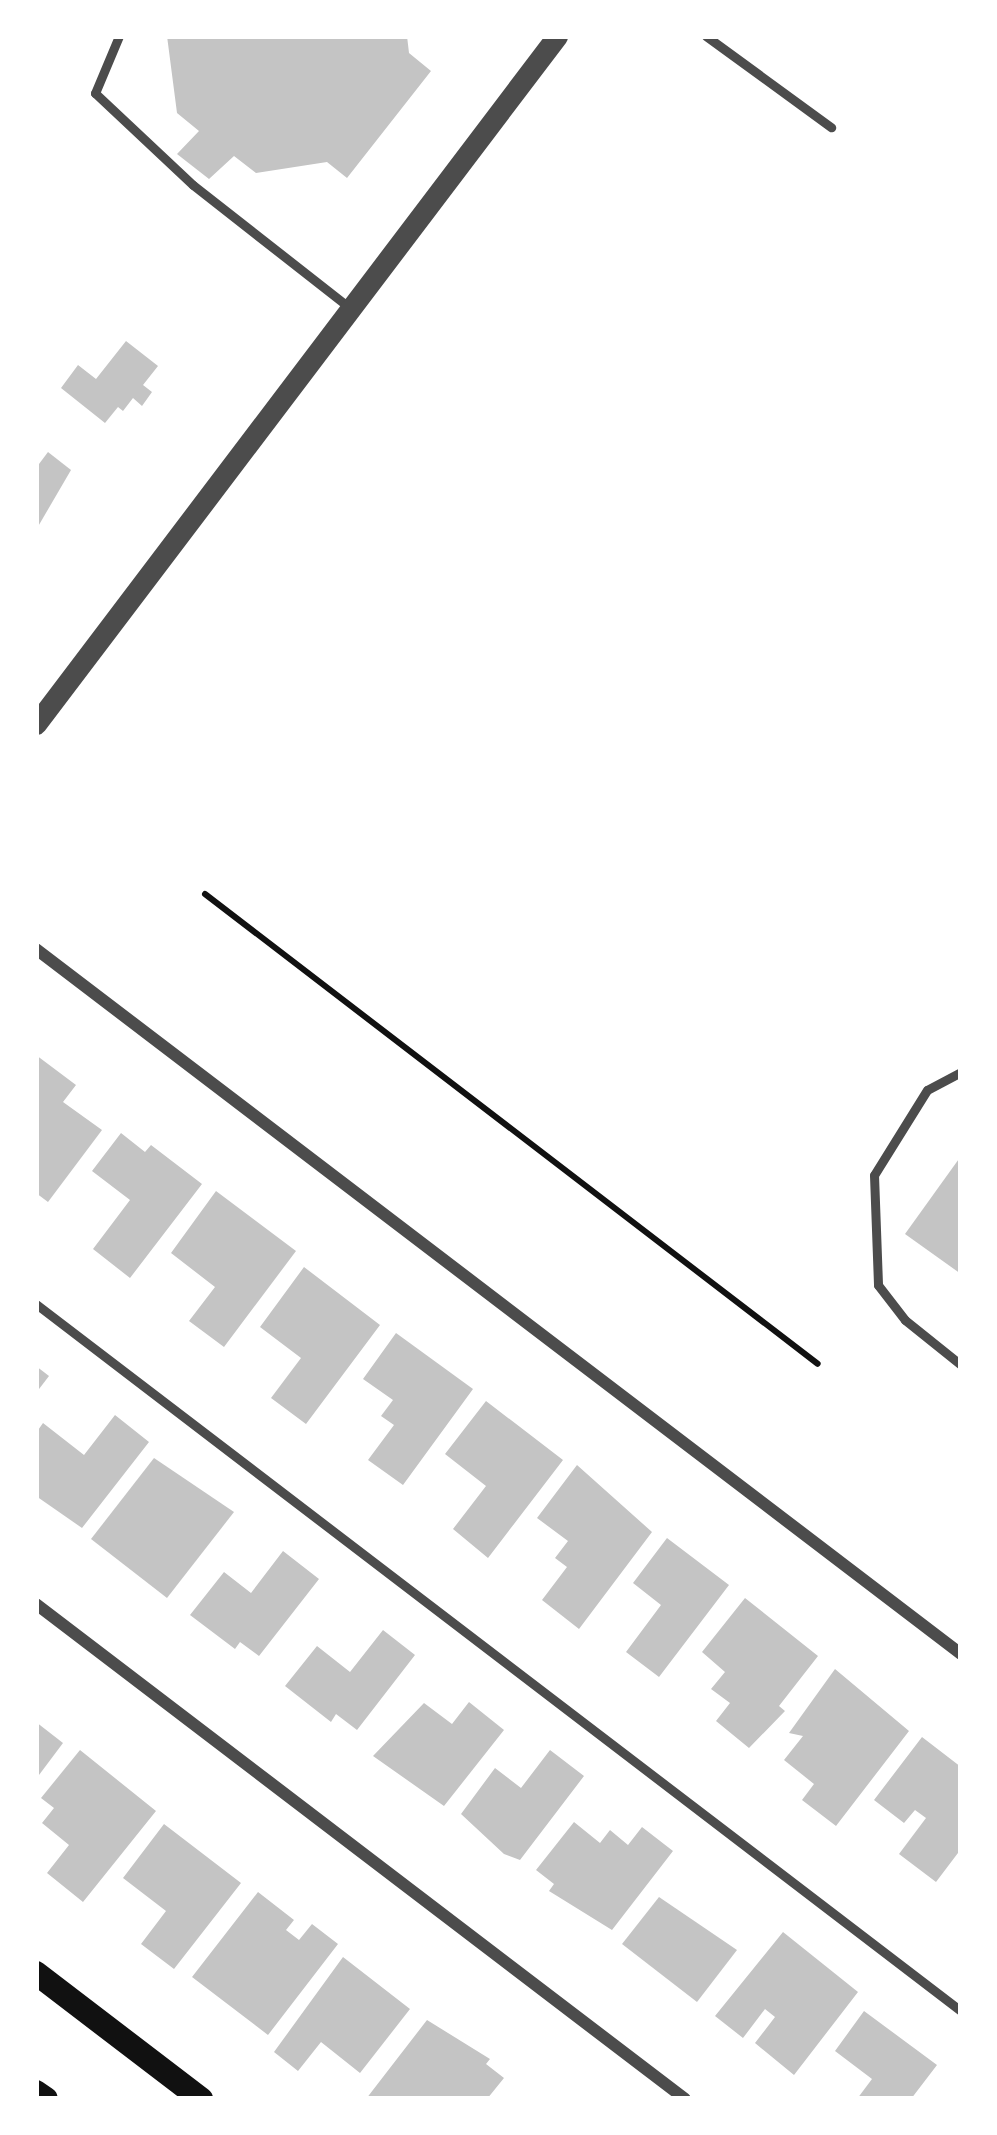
<!DOCTYPE html>
<style>
body{margin:0}
#map{position:relative;width:997px;height:2135px;overflow:hidden;background:#fff;font-family:Quicksand,sans-serif}
div>[style]{position:absolute}
.building>*{inset:0;background:#c4c4c4}
.path>*{height:6px;margin:-3px;padding:0 3px;transform-origin:3px;border-radius:3px;background:#111}
.service>*{height:9px;margin:-4.5px;padding:0 4.5px;transform-origin:4.5px;border-radius:4.5px;background:#4c4c4c}
.minor>*{height:12px;margin:-6px;padding:0 6px;transform-origin:6px;border-radius:6px;background:#4c4c4c}
.tertiary>*{height:21px;margin:-10.5px;padding:0 10.5px;transform-origin:10.5px;border-radius:10.5px;background:#4c4c4c}
.secondary>*{height:24px;margin:-12px;padding:0 12px;transform-origin:12px;border-radius:12px;background:#111}
span{translate:-50% -50%;white-space:nowrap;text-align:center;line-height:1.15;-webkit-text-stroke:9px #fff;paint-order:stroke}
.frame{position:absolute;inset:0;border:39px solid #fff;pointer-events:none}
</style>
<div id="map">
<div class="building">
<i style="clip-path:polygon(167px 36px,407px 36px,409px 53px,431px 71px,347px 178px,327px 162px,256px 173px,234px 156px,209px 179px,177px 154px,199px 131px,177px 113px)"></i>
<i style="clip-path:polygon(126px 341px,158px 366px,143px 385px,152px 392px,142px 406px,133px 398px,123px 411px,118px 407px,105px 423px,61px 388px,78px 365px,96px 379px)"></i>
<i style="clip-path:polygon(48px 452px,71px 470px,36px 530px,36px 468px)"></i>
<i style="clip-path:polygon(36px 1055px,76px 1085px,63px 1102px,102px 1130px,48px 1202px,36px 1193px)"></i>
<i style="clip-path:polygon(121px 1133px,145px 1152px,151px 1145px,202px 1184px,130px 1278px,93px 1249px,130px 1200px,92px 1171px)"></i>
<i style="clip-path:polygon(961px 1156px,961px 1274px,905px 1234px)"></i>
<i style="clip-path:polygon(216px 1191px,296px 1251px,224px 1347px,189px 1321px,215px 1287px,171px 1253px)"></i>
<i style="clip-path:polygon(304px 1267px,380px 1325px,306px 1424px,271px 1398px,301px 1358px,260px 1327px)"></i>
<i style="clip-path:polygon(396px 1333px,473px 1389px,403px 1485px,368px 1460px,394px 1425px,381px 1416px,393px 1400px,363px 1379px)"></i>
<i style="clip-path:polygon(36px 1366px,49px 1376px,36px 1393px)"></i>
<i style="clip-path:polygon(486px 1401px,563px 1460px,488px 1558px,453px 1529px,486px 1486px,445px 1454px)"></i>
<i style="clip-path:polygon(115px 1415px,149px 1442px,82px 1528px,36px 1496px,36px 1433px,43px 1423px,84px 1455px)"></i>
<i style="clip-path:polygon(154px 1458px,234px 1512px,167px 1598px,91px 1539px)"></i>
<i style="clip-path:polygon(577px 1465px,652px 1532px,579px 1629px,542px 1600px,567px 1567px,555px 1558px,568px 1541px,537px 1518px)"></i>
<i style="clip-path:polygon(667px 1538px,729px 1585px,659px 1677px,626px 1652px,661px 1605px,633px 1583px)"></i>
<i style="clip-path:polygon(283px 1551px,319px 1579px,259px 1656px,240px 1642px,235px 1649px,190px 1615px,224px 1572px,251px 1593px)"></i>
<i style="clip-path:polygon(745px 1598px,818px 1656px,779px 1706px,785px 1711px,749px 1748px,716px 1721px,730px 1703px,711px 1689px,725px 1672px,702px 1652px)"></i>
<i style="clip-path:polygon(383px 1630px,415px 1655px,357px 1730px,336px 1714px,331px 1722px,285px 1686px,317px 1646px,350px 1672px)"></i>
<i style="clip-path:polygon(835px 1669px,909px 1731px,836px 1826px,802px 1800px,814px 1784px,784px 1760px,803px 1736px,789px 1733px)"></i>
<i style="clip-path:polygon(469px 1702px,504px 1730px,444px 1806px,373px 1756px,424px 1703px,452px 1724px)"></i>
<i style="clip-path:polygon(36px 1722px,63px 1743px,36px 1779px)"></i>
<i style="clip-path:polygon(922px 1737px,961px 1767px,961px 1849px,936px 1882px,899px 1854px,926px 1818px,915px 1810px,904px 1823px,874px 1800px)"></i>
<i style="clip-path:polygon(80px 1750px,156px 1811px,83px 1902px,47px 1873px,69px 1845px,42px 1823px,54px 1808px,41px 1798px)"></i>
<i style="clip-path:polygon(550px 1750px,584px 1776px,520px 1860px,504px 1854px,461px 1814px,495px 1768px,521px 1788px)"></i>
<i style="clip-path:polygon(574px 1822px,600px 1843px,610px 1830px,628px 1845px,642px 1827px,673px 1851px,612px 1930px,549px 1891px,554px 1884px,536px 1870px)"></i>
<i style="clip-path:polygon(164px 1824px,241px 1883px,174px 1969px,141px 1944px,166px 1911px,123px 1878px)"></i>
<i style="clip-path:polygon(258px 1892px,294px 1920px,286px 1930px,299px 1940px,312px 1924px,338px 1944px,268px 2035px,192px 1977px)"></i>
<i style="clip-path:polygon(659px 1897px,737px 1950px,697px 2002px,622px 1944px)"></i>
<i style="clip-path:polygon(783px 1932px,858px 1992px,794px 2075px,755px 2043px,775px 2017px,765px 2009px,743px 2038px,715px 2016px)"></i>
<i style="clip-path:polygon(343px 1957px,410px 2009px,360px 2073px,321px 2042px,298px 2071px,274px 2052px)"></i>
<i style="clip-path:polygon(864px 2011px,937px 2065px,911px 2099px,857px 2099px,872px 2079px,835px 2051px)"></i>
<i style="clip-path:polygon(427px 2020px,490px 2059px,486px 2064px,504px 2078px,487px 2099px,366px 2099px)"></i>
</div>
<div class="path">
<i style="left:205px;top:894px;width:772px;rotate:37.48deg"></i>
</div>
<div class="service">
<i style="left:119px;top:36px;width:62px;rotate:112.8deg"></i>
<i style="left:95px;top:93px;width:134px;rotate:43.2deg"></i>
<i style="left:193px;top:185px;width:199px;rotate:38.1deg"></i>
<i style="left:706px;top:36px;width:155px;rotate:36.1deg"></i>
<i style="left:961px;top:1072px;width:38px;rotate:152deg"></i>
<i style="left:927px;top:1090px;width:100px;rotate:121.9deg"></i>
<i style="left:874px;top:1175px;width:110px;rotate:87.9deg"></i>
<i style="left:878px;top:1285px;width:44px;rotate:52.4deg"></i>
<i style="left:905px;top:1320px;width:72px;rotate:38.8deg"></i>
<i style="left:36px;top:1304px;width:1164px;rotate:37.39deg"></i>
</div>
<div class="minor">
<i style="left:36px;top:949px;width:1163px;rotate:37.31deg"></i>
<i style="left:36px;top:1604px;width:816px;rotate:37.33deg"></i>
</div>
<div class="tertiary">
<i style="left:36px;top:724px;width:863px;rotate:-52.86deg"></i>
</div>
<div class="secondary">
<i style="left:36px;top:1973px;width:208px;rotate:37.4deg"></i>
<i style="left:36px;top:2092px;width:12px;rotate:35deg"></i>
</div>
<div class="frame"></div>
</div>
